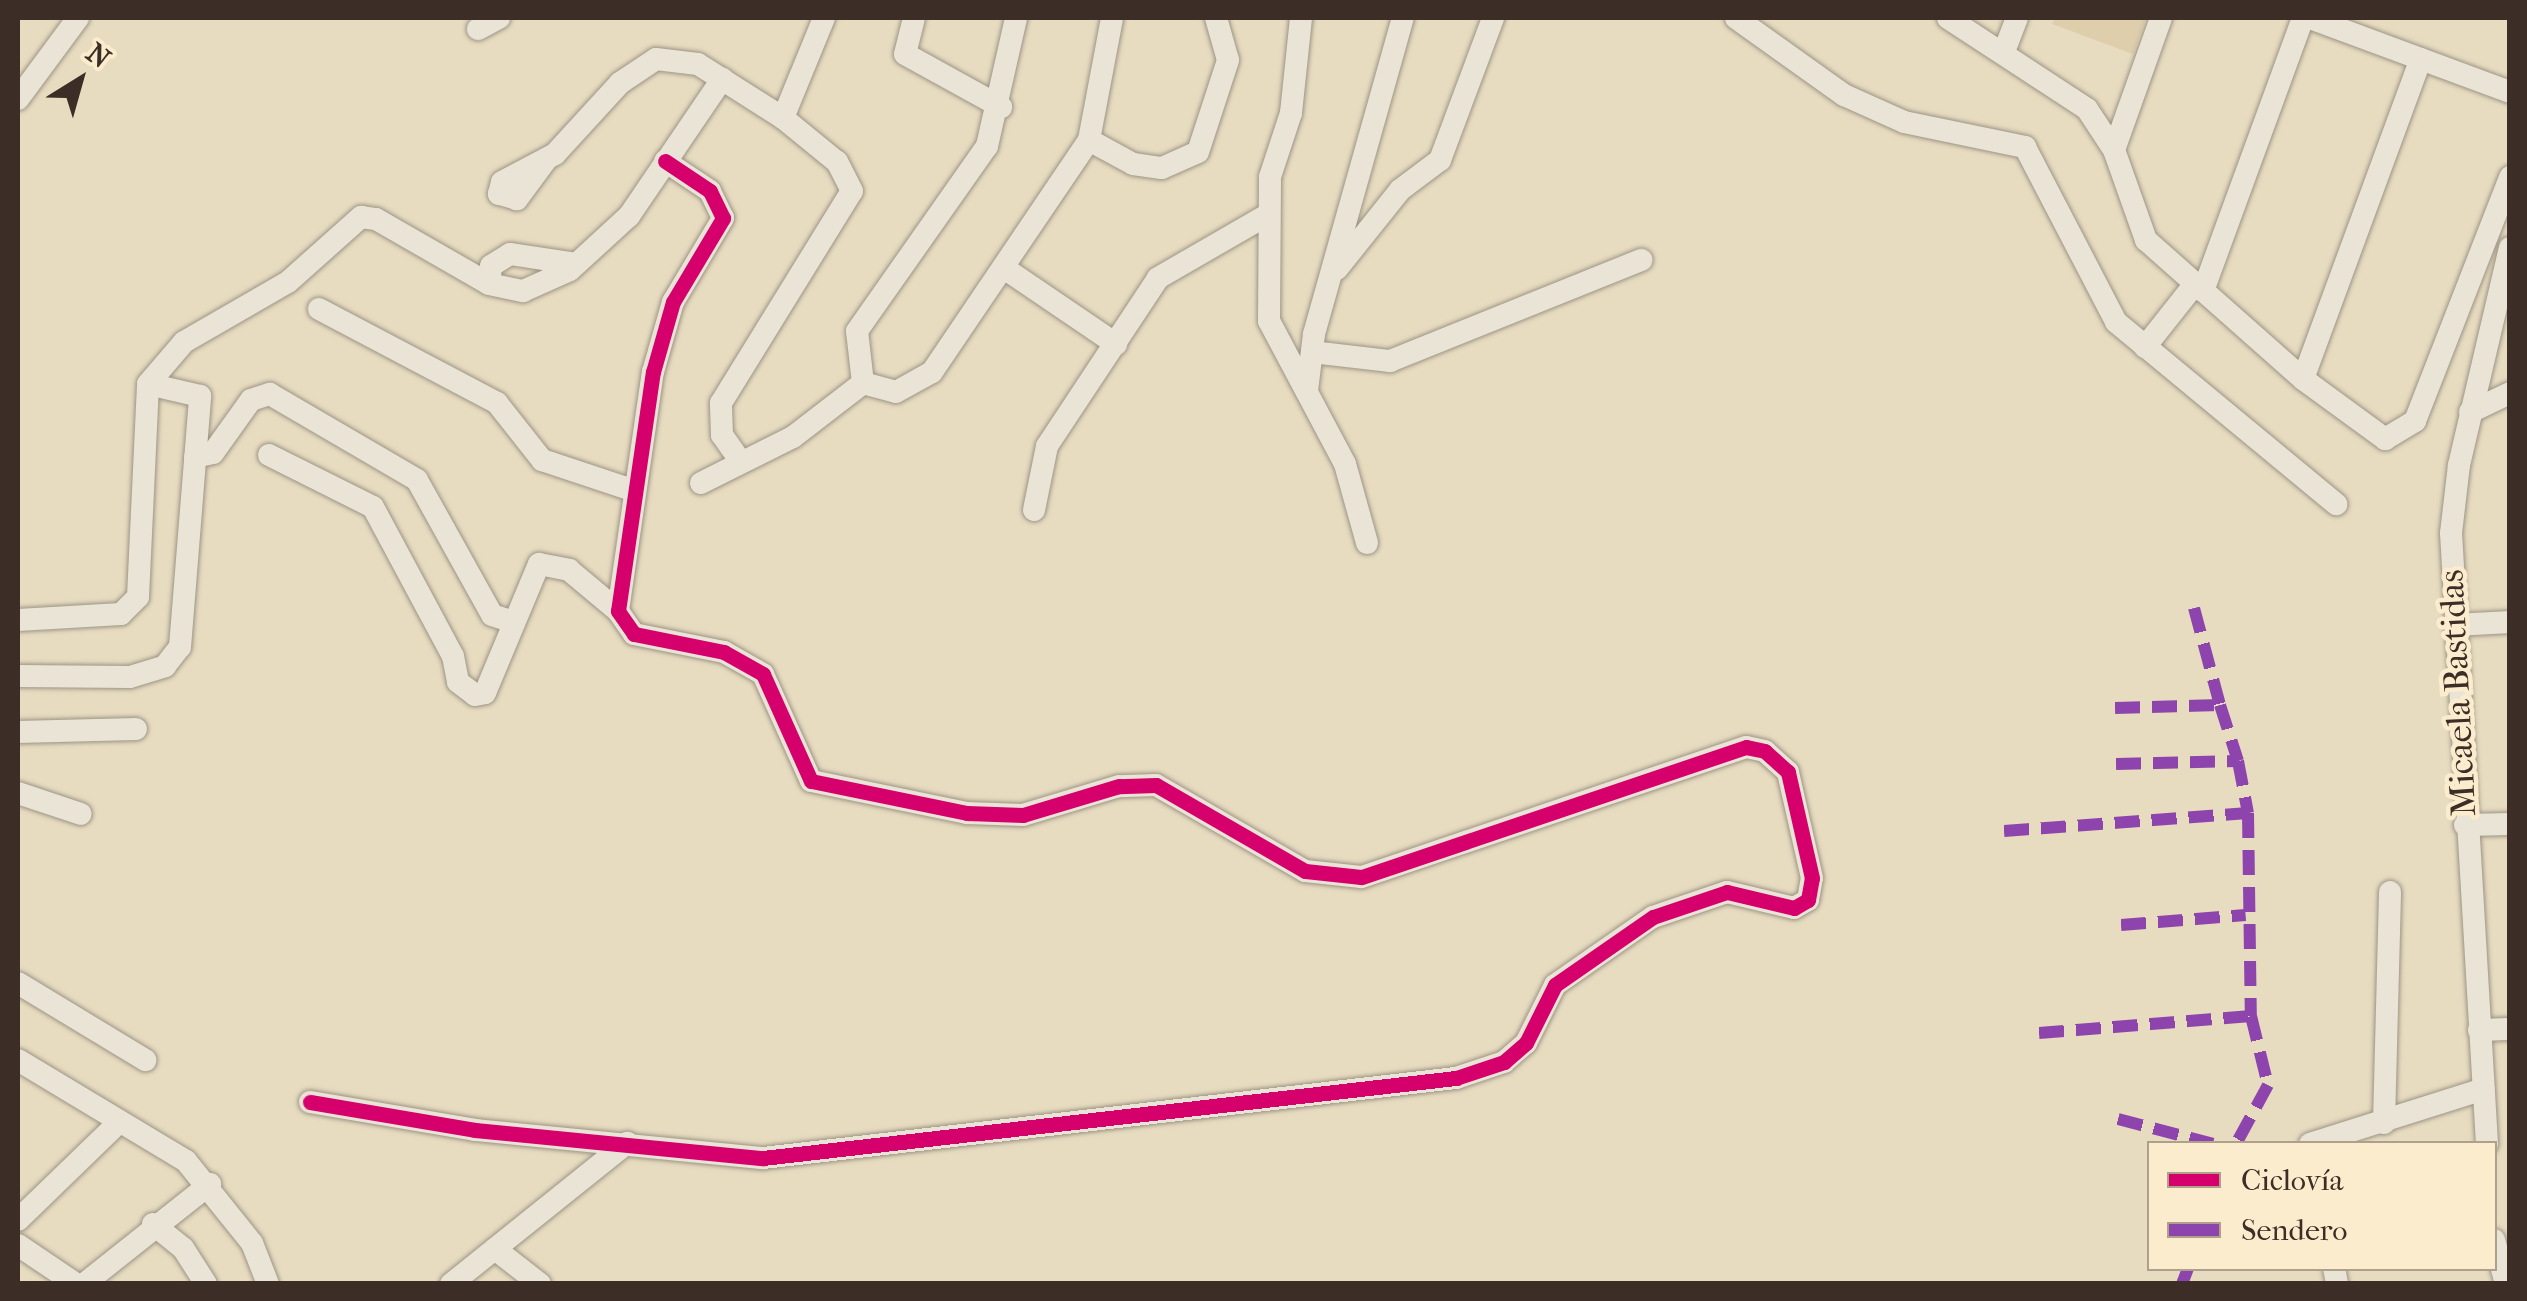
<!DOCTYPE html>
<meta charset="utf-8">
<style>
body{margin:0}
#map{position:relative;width:2527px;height:1301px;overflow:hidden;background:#e7dcc0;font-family:"IM FELL French Canon",serif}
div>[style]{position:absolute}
.green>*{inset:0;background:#deceab}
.roads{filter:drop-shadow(0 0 2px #9d9484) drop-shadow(0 0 2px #9d9484)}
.minor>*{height:22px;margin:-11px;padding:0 11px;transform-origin:11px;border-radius:11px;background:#eae4d7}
.quiet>*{height:12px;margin-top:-6px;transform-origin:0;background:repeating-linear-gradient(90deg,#8e44ad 0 25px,transparent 0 37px)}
.cycleway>*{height:15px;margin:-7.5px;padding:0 7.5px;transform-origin:7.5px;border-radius:7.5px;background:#d6006c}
span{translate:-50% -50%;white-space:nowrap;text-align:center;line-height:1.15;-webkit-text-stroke:9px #faeccc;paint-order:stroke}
.street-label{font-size:35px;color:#3c2d26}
.frame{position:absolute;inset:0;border:20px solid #3c2d26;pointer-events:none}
.legend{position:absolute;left:2147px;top:1141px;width:350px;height:130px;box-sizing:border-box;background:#faeccc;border:2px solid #aea08a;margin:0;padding:12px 18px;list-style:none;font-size:30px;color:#3c2d26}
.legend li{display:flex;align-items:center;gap:20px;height:50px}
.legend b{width:50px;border:2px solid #aea08a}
.north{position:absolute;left:30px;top:30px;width:100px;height:100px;-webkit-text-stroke:8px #faeccc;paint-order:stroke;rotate:37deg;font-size:28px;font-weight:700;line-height:40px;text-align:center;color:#3c2d26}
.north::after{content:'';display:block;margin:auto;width:35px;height:45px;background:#3c2d26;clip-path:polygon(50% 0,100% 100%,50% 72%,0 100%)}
</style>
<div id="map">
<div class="green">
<i style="clip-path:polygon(2055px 18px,2146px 18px,2133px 54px,2052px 24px)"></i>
</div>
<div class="roads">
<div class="minor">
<i style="left:914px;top:18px;width:37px;rotate:104deg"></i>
<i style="left:905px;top:54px;width:110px;rotate:28.9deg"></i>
<i style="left:1301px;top:18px;width:96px;rotate:96deg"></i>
<i style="left:1291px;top:113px;width:67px;rotate:108.2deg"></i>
<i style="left:1270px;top:177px;width:144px;rotate:90.4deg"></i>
<i style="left:1269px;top:321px;width:162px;rotate:62deg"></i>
<i style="left:1345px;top:464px;width:82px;rotate:74.4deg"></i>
<i style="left:1736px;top:18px;width:133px;rotate:35.5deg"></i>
<i style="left:1844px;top:95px;width:66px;rotate:24.2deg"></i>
<i style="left:1904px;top:122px;width:124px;rotate:11.7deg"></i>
<i style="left:2025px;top:147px;width:197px;rotate:62.5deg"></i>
<i style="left:2116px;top:322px;width:286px;rotate:39.6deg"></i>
<i style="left:1948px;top:18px;width:166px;rotate:33.2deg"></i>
<i style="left:2087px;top:109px;width:49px;rotate:56.6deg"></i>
<i style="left:2114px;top:150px;width:96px;rotate:70.4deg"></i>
<i style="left:2146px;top:240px;width:210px;rotate:41.5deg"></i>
<i style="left:2303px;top:379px;width:102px;rotate:36.2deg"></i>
<i style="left:2385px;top:439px;width:35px;rotate:-31deg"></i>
<i style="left:2415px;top:421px;width:262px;rotate:-68.7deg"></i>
<i style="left:2310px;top:18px;width:213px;rotate:20.3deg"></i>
<i style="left:478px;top:29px;width:24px;rotate:-28deg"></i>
<i style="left:2005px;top:49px;width:33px;rotate:-69deg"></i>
<i style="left:18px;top:99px;width:101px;rotate:-53.5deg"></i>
<i style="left:1089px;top:140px;width:50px;rotate:28.6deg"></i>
<i style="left:1133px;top:164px;width:29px;rotate:8deg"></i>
<i style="left:1162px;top:168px;width:39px;rotate:-24deg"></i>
<i style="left:1198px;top:152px;width:97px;rotate:-71.9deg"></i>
<i style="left:1228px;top:60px;width:44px;rotate:-105.9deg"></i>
<i style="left:2114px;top:150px;width:140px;rotate:-70.4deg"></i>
<i style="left:546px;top:160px;width:49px;rotate:126.6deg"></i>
<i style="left:517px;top:199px;width:19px;rotate:-164deg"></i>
<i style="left:499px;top:194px;width:12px;rotate:-76deg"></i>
<i style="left:502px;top:182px;width:60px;rotate:-27.8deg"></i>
<i style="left:555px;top:154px;width:96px;rotate:-47.5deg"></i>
<i style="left:620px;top:83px;width:43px;rotate:-33.7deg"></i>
<i style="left:656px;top:59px;width:42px;rotate:6.8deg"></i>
<i style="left:698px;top:64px;width:101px;rotate:32.4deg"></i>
<i style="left:576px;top:264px;width:67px;rotate:-171.4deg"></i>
<i style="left:510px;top:254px;width:22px;rotate:148deg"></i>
<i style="left:491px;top:266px;width:18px;rotate:96deg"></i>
<i style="left:489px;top:284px;width:35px;rotate:12deg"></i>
<i style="left:523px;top:291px;width:51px;rotate:-24.1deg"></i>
<i style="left:570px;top:270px;width:80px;rotate:-42.5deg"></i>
<i style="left:629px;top:216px;width:166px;rotate:-55.8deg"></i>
<i style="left:1337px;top:269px;width:101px;rotate:-51.4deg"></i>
<i style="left:1400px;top:190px;width:50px;rotate:-36.9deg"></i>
<i style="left:1440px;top:160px;width:152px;rotate:-69.5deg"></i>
<i style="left:1007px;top:270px;width:132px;rotate:34.2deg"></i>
<i style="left:2203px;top:291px;width:291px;rotate:-69.9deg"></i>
<i style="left:319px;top:309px;width:201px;rotate:27.8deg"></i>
<i style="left:497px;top:403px;width:73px;rotate:51.7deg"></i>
<i style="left:542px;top:460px;width:95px;rotate:18.4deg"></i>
<i style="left:2145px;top:347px;width:80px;rotate:-51.6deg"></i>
<i style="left:1312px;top:352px;width:79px;rotate:6.6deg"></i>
<i style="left:1390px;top:361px;width:271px;rotate:-21.9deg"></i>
<i style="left:2303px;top:379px;width:341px;rotate:-69.8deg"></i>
<i style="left:863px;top:383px;width:52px;rotate:-96.6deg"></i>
<i style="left:857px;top:331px;width:226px;rotate:-54.9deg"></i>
<i style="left:987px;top:146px;width:131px;rotate:-77.2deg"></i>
<i style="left:1307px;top:391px;width:57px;rotate:-83deg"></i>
<i style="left:1314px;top:334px;width:328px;rotate:-74.3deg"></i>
<i style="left:2470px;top:412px;width:44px;rotate:-25.4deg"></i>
<i style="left:269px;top:455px;width:116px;rotate:26.6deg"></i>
<i style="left:373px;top:507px;width:169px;rotate:61.8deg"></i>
<i style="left:453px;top:656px;width:26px;rotate:79deg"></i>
<i style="left:458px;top:682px;width:21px;rotate:37deg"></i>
<i style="left:475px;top:695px;width:10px;rotate:-11deg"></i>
<i style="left:485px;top:693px;width:140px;rotate:-67.3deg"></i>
<i style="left:539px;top:564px;width:31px;rotate:11deg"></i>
<i style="left:569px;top:570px;width:64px;rotate:39.9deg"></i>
<i style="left:195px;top:457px;width:18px;rotate:-13deg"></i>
<i style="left:213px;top:453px;width:65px;rotate:-54.4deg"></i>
<i style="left:251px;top:400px;width:20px;rotate:-18deg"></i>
<i style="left:270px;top:394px;width:170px;rotate:30.3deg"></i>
<i style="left:417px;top:480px;width:154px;rotate:60.9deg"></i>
<i style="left:492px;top:615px;width:20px;rotate:18deg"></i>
<i style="left:741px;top:462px;width:33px;rotate:-125deg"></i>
<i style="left:722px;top:435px;width:32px;rotate:-92deg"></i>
<i style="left:721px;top:403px;width:249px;rotate:-58.3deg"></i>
<i style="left:852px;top:191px;width:33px;rotate:-117deg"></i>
<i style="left:837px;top:162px;width:70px;rotate:-140.8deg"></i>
<i style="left:783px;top:118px;width:108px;rotate:-67.7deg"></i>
<i style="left:701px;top:483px;width:103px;rotate:-26.6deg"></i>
<i style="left:793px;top:437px;width:88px;rotate:-37.6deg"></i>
<i style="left:863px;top:383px;width:34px;rotate:15deg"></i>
<i style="left:896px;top:392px;width:41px;rotate:-29.1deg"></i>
<i style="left:932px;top:372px;width:280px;rotate:-55.9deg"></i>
<i style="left:1089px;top:140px;width:124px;rotate:-79.3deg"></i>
<i style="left:1034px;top:510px;width:65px;rotate:-78.5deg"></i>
<i style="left:1047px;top:446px;width:201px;rotate:-56.5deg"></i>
<i style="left:1158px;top:278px;width:126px;rotate:-30deg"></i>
<i style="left:18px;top:620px;width:103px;rotate:-3.3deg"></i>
<i style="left:121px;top:614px;width:24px;rotate:-45deg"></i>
<i style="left:138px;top:597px;width:213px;rotate:-87.3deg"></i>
<i style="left:148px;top:384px;width:55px;rotate:-49.4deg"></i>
<i style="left:184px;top:342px;width:120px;rotate:-30deg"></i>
<i style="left:288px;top:282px;width:98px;rotate:-41.7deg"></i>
<i style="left:361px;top:217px;width:15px;rotate:8deg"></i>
<i style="left:376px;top:219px;width:130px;rotate:29.9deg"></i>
<i style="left:2455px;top:625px;width:55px;rotate:-3.1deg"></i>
<i style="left:18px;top:676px;width:112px;rotate:0.5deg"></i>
<i style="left:130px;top:677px;width:37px;rotate:-17deg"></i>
<i style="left:165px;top:666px;width:24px;rotate:-52deg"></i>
<i style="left:180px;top:647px;width:252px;rotate:-85.4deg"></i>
<i style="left:200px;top:396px;width:53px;rotate:-167deg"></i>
<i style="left:18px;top:732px;width:118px;rotate:-1.5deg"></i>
<i style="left:18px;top:793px;width:66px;rotate:18.4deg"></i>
<i style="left:2465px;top:825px;width:45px;rotate:-1.3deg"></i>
<i style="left:18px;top:983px;width:149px;rotate:31.2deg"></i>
<i style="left:2479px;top:1030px;width:31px;rotate:-2deg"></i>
<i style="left:18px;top:1060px;width:196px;rotate:31deg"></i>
<i style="left:186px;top:1161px;width:105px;rotate:51.2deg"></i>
<i style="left:252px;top:1243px;width:44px;rotate:68.7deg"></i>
<i style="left:310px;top:1102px;width:167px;rotate:9.6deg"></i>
<i style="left:475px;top:1130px;width:289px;rotate:5.6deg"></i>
<i style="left:763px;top:1158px;width:698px;rotate:-6.59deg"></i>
<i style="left:1456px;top:1078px;width:51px;rotate:-18.4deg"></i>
<i style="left:1504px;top:1062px;width:29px;rotate:-41deg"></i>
<i style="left:1526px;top:1043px;width:65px;rotate:-63.4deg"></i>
<i style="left:1555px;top:985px;width:119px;rotate:-34.8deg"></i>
<i style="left:1653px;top:917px;width:78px;rotate:-18.7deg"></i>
<i style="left:1727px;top:892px;width:69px;rotate:13.4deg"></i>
<i style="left:1794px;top:908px;width:16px;rotate:-30deg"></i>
<i style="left:1808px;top:900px;width:22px;rotate:-80deg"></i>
<i style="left:1812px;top:878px;width:109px;rotate:-102.8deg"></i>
<i style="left:1788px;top:772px;width:31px;rotate:-138deg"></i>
<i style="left:1765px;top:751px;width:19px;rotate:-168deg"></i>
<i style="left:1746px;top:747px;width:406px;rotate:161.3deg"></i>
<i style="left:1361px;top:877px;width:56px;rotate:-173.9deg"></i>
<i style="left:1305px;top:871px;width:172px;rotate:-150deg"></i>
<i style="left:1156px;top:785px;width:37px;rotate:178deg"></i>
<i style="left:1119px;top:786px;width:100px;rotate:163.2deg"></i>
<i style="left:1023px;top:815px;width:56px;rotate:-178deg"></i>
<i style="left:967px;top:813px;width:159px;rotate:-168.4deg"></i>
<i style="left:811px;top:781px;width:117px;rotate:-114.2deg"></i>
<i style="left:763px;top:674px;width:45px;rotate:-150.6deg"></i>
<i style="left:724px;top:652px;width:92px;rotate:-168.7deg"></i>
<i style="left:634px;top:634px;width:28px;rotate:-125deg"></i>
<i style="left:618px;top:611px;width:242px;rotate:-81.7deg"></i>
<i style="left:653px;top:372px;width:73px;rotate:-74.1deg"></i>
<i style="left:673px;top:302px;width:98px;rotate:-59.2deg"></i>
<i style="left:723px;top:218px;width:30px;rotate:-116deg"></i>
<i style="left:710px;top:191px;width:54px;rotate:-146.3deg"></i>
<i style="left:2384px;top:1123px;width:231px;rotate:-88.5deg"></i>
<i style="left:2310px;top:1144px;width:182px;rotate:-17.6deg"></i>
<i style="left:2487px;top:1144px;width:612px;rotate:-93.37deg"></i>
<i style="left:2451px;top:533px;width:68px;rotate:-83.3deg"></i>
<i style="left:2459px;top:465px;width:223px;rotate:-76.8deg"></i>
<i style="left:18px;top:1220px;width:141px;rotate:-44.1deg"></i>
<i style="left:153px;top:1224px;width:38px;rotate:39deg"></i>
<i style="left:183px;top:1248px;width:43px;rotate:57.4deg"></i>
<i style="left:2494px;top:1240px;width:46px;rotate:74.7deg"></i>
<i style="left:18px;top:1245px;width:70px;rotate:33.9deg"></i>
<i style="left:495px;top:1249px;width:57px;rotate:37.9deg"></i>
<i style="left:2334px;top:1268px;width:16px;rotate:79deg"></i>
<i style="left:84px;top:1284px;width:161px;rotate:-38.4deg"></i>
<i style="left:451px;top:1284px;width:226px;rotate:-38.7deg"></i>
</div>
</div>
<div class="quiet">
<i style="left:2194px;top:608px;width:100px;rotate:75deg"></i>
<i style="left:2115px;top:708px;width:105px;rotate:-1.6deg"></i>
<i style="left:2220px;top:705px;width:59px;rotate:72.2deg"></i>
<i style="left:2238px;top:761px;width:53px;rotate:79.1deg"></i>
<i style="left:2248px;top:813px;width:203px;rotate:89.2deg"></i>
<i style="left:2251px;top:1016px;width:71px;rotate:76.2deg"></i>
<i style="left:2268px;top:1085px;width:67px;rotate:118.5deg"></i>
<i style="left:2116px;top:764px;width:122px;rotate:-1.4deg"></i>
<i style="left:2004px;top:831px;width:245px;rotate:-4.2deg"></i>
<i style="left:2121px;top:925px;width:125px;rotate:-4.6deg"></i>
<i style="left:2039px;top:1033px;width:213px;rotate:-4.6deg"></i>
<i style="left:2118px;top:1119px;width:98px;rotate:14.7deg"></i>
<i style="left:2182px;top:1284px;width:17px;rotate:-69deg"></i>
</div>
<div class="cycleway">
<i style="left:310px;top:1102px;width:167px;rotate:9.6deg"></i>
<i style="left:475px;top:1130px;width:289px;rotate:5.6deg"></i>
<i style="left:763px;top:1158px;width:698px;rotate:-6.59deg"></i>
<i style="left:1456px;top:1078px;width:51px;rotate:-18.4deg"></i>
<i style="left:1504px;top:1062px;width:29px;rotate:-41deg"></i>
<i style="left:1526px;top:1043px;width:65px;rotate:-63.4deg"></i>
<i style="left:1555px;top:985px;width:119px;rotate:-34.8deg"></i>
<i style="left:1653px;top:917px;width:78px;rotate:-18.7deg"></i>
<i style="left:1727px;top:892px;width:69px;rotate:13.4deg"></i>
<i style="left:1794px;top:908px;width:16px;rotate:-30deg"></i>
<i style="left:1808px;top:900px;width:22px;rotate:-80deg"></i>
<i style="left:1812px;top:878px;width:109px;rotate:-102.8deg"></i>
<i style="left:1788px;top:772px;width:31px;rotate:-138deg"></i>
<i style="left:1765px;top:751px;width:19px;rotate:-168deg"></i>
<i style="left:1746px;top:747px;width:406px;rotate:161.3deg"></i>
<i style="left:1361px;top:877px;width:56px;rotate:-173.9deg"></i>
<i style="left:1305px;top:871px;width:172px;rotate:-150deg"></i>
<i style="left:1156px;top:785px;width:37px;rotate:178deg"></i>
<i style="left:1119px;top:786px;width:100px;rotate:163.2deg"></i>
<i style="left:1023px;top:815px;width:56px;rotate:-178deg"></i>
<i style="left:967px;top:813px;width:159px;rotate:-168.4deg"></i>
<i style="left:811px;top:781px;width:117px;rotate:-114.2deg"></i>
<i style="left:763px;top:674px;width:45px;rotate:-150.6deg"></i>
<i style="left:724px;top:652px;width:92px;rotate:-168.7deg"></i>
<i style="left:634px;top:634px;width:28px;rotate:-125deg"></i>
<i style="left:618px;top:611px;width:242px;rotate:-81.7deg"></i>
<i style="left:653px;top:372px;width:73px;rotate:-74.1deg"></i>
<i style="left:673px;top:302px;width:98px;rotate:-59.2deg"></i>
<i style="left:723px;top:218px;width:30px;rotate:-116deg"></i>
<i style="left:710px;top:191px;width:54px;rotate:-146.3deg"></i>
</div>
<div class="street-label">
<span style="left:2458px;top:693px;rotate:-93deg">Micaela Bastidas</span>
</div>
<div class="frame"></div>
<ul class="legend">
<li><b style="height:12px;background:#d6006c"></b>Ciclovía</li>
<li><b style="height:12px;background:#8e44ad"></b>Sendero</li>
</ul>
<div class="north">N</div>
</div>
